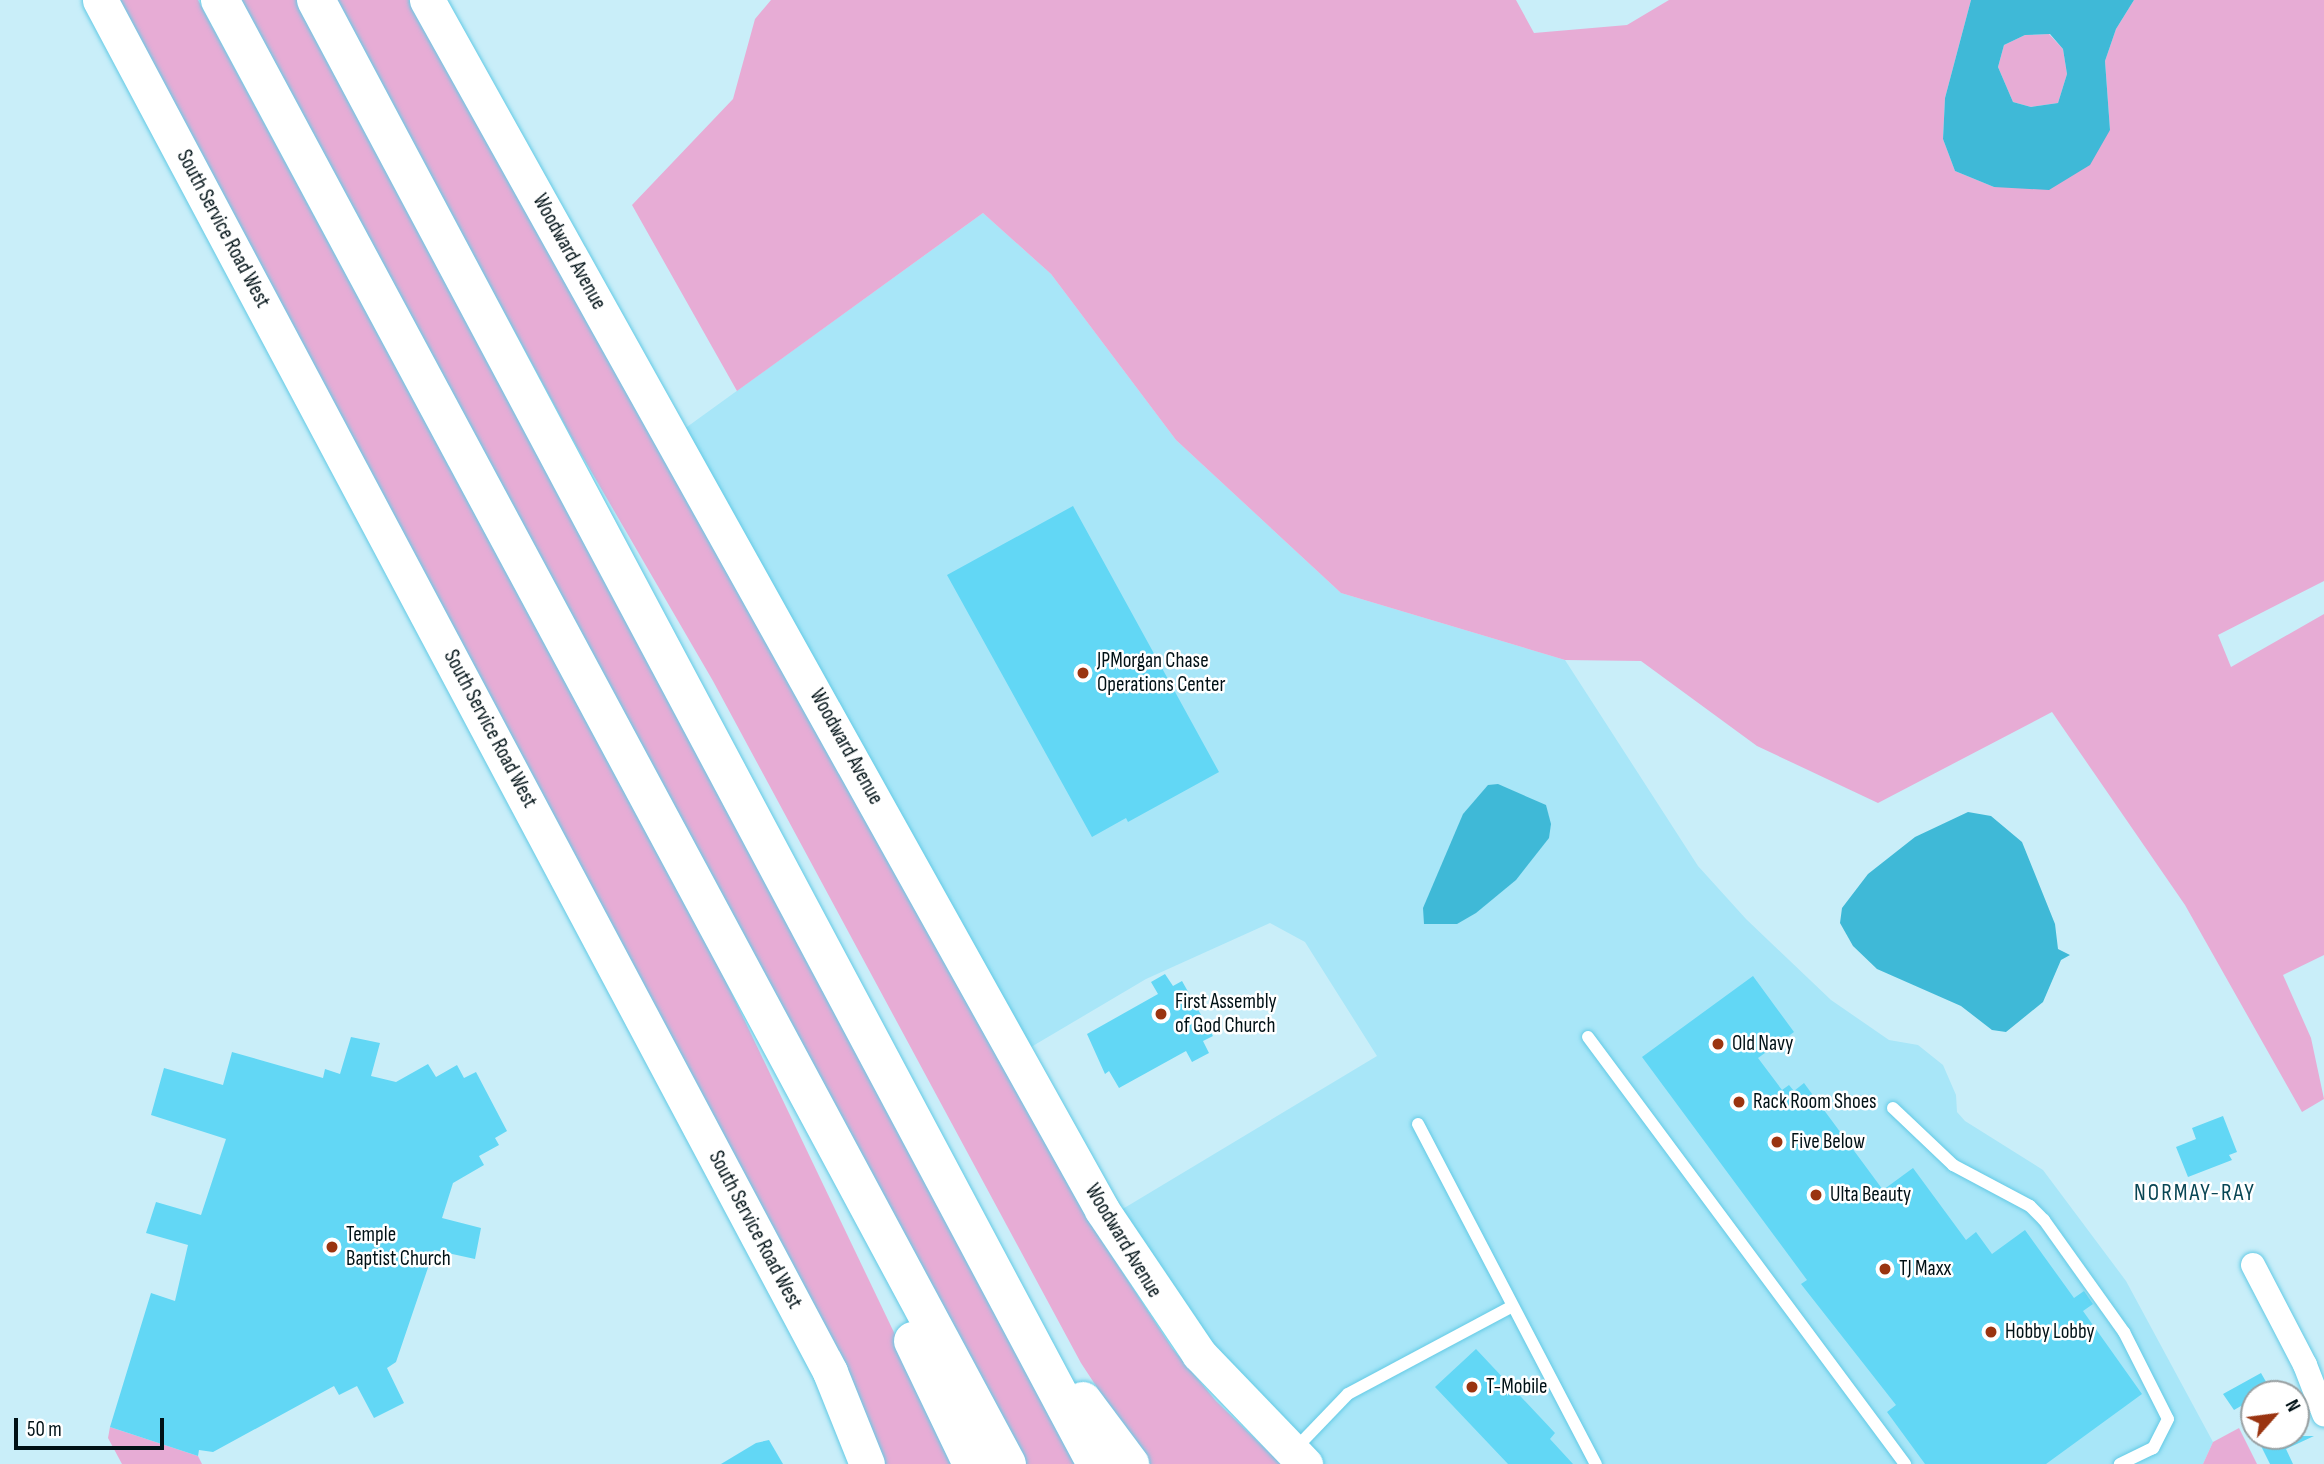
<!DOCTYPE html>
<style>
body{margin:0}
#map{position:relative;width:2324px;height:1464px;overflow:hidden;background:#c9eef9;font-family:"Sofia Sans Condensed",sans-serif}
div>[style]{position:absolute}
.built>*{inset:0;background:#a8e6f8}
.green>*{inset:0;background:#e7acd5}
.water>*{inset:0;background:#3fb9d7}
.building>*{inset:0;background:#62d7f5}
.roads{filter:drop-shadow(0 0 2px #63cae5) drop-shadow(0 0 2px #63cae5)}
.service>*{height:12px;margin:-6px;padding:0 6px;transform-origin:6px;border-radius:6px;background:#fff}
.minor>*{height:24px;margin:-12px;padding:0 12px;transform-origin:12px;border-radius:12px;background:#fff}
.secondary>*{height:35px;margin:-17.5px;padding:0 17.5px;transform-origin:17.5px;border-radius:17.5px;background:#fff}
.motorway>*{height:38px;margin:-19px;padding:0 19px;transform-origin:19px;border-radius:19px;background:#fff}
.dots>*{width:19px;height:19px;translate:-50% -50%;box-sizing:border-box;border:4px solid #fff;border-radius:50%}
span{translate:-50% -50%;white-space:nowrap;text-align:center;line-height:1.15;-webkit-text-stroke:5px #fff;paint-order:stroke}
.street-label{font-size:21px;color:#001116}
.poi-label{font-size:21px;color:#001116}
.left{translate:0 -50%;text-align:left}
.neighbourhood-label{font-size:23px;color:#084654;letter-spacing:2px}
.north{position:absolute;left:2240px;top:1380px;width:70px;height:70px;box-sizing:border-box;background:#fff;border:2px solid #99a0a2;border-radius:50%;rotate:62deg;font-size:19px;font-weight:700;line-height:28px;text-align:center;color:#001116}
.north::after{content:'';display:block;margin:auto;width:24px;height:32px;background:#9a3410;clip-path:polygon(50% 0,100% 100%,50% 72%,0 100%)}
.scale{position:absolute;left:14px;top:1418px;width:150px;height:32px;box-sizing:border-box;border:4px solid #001116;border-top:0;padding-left:9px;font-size:21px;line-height:24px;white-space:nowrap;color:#001116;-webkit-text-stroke:5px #fff;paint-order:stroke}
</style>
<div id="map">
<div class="built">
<i style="clip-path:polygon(983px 213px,1051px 274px,1176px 440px,1341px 593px,1565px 660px,1698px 866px,1746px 919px,1831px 1000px,1889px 1040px,1918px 1045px,1943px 1065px,1956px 1095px,1957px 1112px,1965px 1121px,2043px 1170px,2126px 1281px,2213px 1442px,2203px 1464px,1322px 1464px,1234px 1379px,1116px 1213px,1377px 1056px,1305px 942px,1270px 923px,1146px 979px,1026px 1050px,680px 432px)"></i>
</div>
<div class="green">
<i style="clip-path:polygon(110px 0,198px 0,720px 969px,957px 1464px,878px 1464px)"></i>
<i style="clip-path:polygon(237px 0,297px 0,1084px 1464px,1025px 1464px)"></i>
<i style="clip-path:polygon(335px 0,409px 0,1087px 1218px,1172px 1348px,1216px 1401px,1281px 1464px,1150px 1464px,1119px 1421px,1081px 1363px,713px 681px,577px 447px)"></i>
<i style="clip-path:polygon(771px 0,1516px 0,1534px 33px,1627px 25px,1669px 0,1971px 0,1945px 98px,1943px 139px,1955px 171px,1994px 187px,2110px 130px,2105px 61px,2116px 29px,2134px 0,2324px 0,2324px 581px,2218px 635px,2231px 667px,2324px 614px,2324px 955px,2283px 975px,2311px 1038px,2324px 1099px,2302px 1112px,2185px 905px,2052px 712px,1878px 803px,1757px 746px,1641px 661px,1565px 660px,1341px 593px,1176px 440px,1051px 274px,983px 213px,737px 391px,632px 205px,733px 99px,755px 19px)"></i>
<i style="clip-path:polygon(2049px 34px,2063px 49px,2067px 74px,2058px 103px,2031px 107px,2013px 102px,1998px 67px,2004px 45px,2025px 35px)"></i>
<i style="clip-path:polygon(110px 1427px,198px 1456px,202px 1464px,122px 1464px,108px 1438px)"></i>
<i style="clip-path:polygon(2239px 1428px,2257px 1464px,2203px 1464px,2213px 1442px)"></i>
</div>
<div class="water">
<i style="clip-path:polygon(evenodd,1971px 0,2134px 0,2116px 29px,2105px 61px,2110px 130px,2090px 165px,2049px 190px,1994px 187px,1955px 171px,1943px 139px,1945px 98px,1971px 0,2050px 34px,2063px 49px,2067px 74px,2058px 103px,2031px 107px,2013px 102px,1998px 67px,2004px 45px,2025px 35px,2050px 34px)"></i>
<i style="clip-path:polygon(1498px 784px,1546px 805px,1551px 824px,1549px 838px,1516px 880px,1476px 913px,1457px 924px,1424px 924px,1423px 908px,1463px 814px,1488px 785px)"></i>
<i style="clip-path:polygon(1968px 812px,1991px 816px,2022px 842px,2055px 924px,2058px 949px,2070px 955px,2061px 960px,2043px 1002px,2006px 1032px,1992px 1030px,1961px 1006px,1877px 969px,1853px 946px,1840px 923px,1842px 908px,1868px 874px,1915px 837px)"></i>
</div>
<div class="building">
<i style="clip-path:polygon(1073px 506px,1219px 772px,1128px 822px,1126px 818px,1092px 837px,947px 575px)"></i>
<i style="clip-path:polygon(1165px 974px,1173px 986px,1182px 981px,1213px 1036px,1203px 1041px,1209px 1053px,1192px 1062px,1186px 1051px,1119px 1088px,1109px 1071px,1105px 1074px,1087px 1034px,1158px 994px,1151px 982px)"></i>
<i style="clip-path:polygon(1753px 976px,1794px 1032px,1758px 1058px,1782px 1090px,1789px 1085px,1794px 1091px,1804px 1083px,1883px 1190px,1913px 1168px,1966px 1240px,1976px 1232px,1992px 1254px,2025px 1230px,2074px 1298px,2084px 1291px,2093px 1304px,2083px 1311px,2142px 1394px,2046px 1464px,1925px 1464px,1887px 1412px,1896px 1405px,1801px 1284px,1807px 1280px,1642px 1057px)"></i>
<i style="clip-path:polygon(351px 1037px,380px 1043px,371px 1076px,396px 1082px,428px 1064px,436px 1077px,457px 1065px,464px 1078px,476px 1072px,507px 1131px,495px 1138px,499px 1145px,479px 1156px,484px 1165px,453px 1183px,442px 1218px,481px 1228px,475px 1259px,434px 1250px,396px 1362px,387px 1368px,404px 1403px,374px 1418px,357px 1386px,339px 1395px,334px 1386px,213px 1452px,199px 1450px,198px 1456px,110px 1427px,151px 1293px,175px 1301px,188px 1245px,146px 1233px,156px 1202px,201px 1215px,226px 1139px,151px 1115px,164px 1068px,223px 1085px,232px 1052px,323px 1078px,325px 1069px,340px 1074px)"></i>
<i style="clip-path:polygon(2223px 1116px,2237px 1152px,2229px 1155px,2232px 1160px,2188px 1177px,2176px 1147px,2196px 1139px,2192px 1128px)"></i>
<i style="clip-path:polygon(1476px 1349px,1555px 1433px,1550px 1439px,1573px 1464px,1508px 1464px,1435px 1387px)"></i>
<i style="clip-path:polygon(2261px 1373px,2273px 1394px,2254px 1394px,2254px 1433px,2241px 1406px,2234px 1410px,2223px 1394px)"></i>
<i style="clip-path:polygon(2256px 1436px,2314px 1436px,2286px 1449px,2293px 1464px,2270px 1464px)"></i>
<i style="clip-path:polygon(769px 1440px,783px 1464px,721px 1464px,756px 1443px)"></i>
</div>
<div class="roads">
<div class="service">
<i style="left:1588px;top:1037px;width:532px;rotate:53.41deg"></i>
<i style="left:1893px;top:1108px;width:83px;rotate:43.5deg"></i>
<i style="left:1953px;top:1165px;width:87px;rotate:28deg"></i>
<i style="left:2030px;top:1206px;width:20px;rotate:45deg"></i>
<i style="left:2044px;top:1220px;width:138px;rotate:54.5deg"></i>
<i style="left:2124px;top:1332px;width:97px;rotate:63.2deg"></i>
<i style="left:2168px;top:1419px;width:33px;rotate:117deg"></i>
<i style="left:2153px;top:1448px;width:37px;rotate:154deg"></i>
<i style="left:1418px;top:1124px;width:384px;rotate:62.4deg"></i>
<i style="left:1295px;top:1449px;width:76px;rotate:-46.1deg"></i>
<i style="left:1348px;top:1394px;width:185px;rotate:-28.1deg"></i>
</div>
<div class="minor">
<i style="left:2253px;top:1265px;width:113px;rotate:62.5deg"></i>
<i style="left:2305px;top:1365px;width:53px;rotate:68.8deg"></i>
</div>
<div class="secondary">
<i style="left:100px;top:0;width:1554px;rotate:61.98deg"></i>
<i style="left:830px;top:1372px;width:99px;rotate:68.1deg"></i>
<i style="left:427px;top:0;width:1386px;rotate:60.84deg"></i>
<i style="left:1102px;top:1210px;width:174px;rotate:56deg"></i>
<i style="left:1199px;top:1354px;width:153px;rotate:46.1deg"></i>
</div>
<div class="motorway">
<i style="left:220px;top:0;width:1662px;rotate:61.74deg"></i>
<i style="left:316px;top:0;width:1659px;rotate:61.95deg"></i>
<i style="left:913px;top:1341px;width:136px;rotate:64.4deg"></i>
<i style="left:1083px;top:1401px;width:79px;rotate:53.3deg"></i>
</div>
</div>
<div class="dots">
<i style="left:1083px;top:673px;background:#9a3410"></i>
<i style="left:1161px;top:1014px;background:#9a3410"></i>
<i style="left:1718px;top:1044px;background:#9a3410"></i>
<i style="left:1739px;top:1102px;background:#9a3410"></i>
<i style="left:1777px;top:1142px;background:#9a3410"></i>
<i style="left:1816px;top:1195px;background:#9a3410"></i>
<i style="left:332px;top:1247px;background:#9a3410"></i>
<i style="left:1885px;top:1269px;background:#9a3410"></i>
<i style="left:1991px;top:1332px;background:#9a3410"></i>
<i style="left:1472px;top:1387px;background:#9a3410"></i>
</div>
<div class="street-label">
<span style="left:223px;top:229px;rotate:62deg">South Service Road West</span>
<span style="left:569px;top:252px;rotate:61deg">Woodward Avenue</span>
<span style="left:490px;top:729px;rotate:62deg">South Service Road West</span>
<span style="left:846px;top:747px;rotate:61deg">Woodward Avenue</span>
<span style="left:755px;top:1230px;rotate:62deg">South Service Road West</span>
<span style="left:1123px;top:1241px;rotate:59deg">Woodward Avenue</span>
</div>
<div class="poi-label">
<span class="left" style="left:1097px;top:673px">JPMorgan Chase<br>Operations Center</span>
<span class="left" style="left:1175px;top:1014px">First Assembly<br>of God Church</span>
<span class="left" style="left:1732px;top:1044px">Old Navy</span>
<span class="left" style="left:1753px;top:1102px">Rack Room Shoes</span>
<span class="left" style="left:1791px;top:1142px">Five Below</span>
<span class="left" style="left:1830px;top:1195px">Ulta Beauty</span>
<span class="left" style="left:346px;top:1247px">Temple<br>Baptist Church</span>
<span class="left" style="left:1899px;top:1269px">TJ Maxx</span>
<span class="left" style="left:2005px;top:1332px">Hobby Lobby</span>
<span class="left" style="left:1486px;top:1387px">T-Mobile</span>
</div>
<div class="neighbourhood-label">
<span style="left:2195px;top:1193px">NORMAY-RAY</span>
</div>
<div class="north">N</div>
<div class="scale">50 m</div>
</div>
